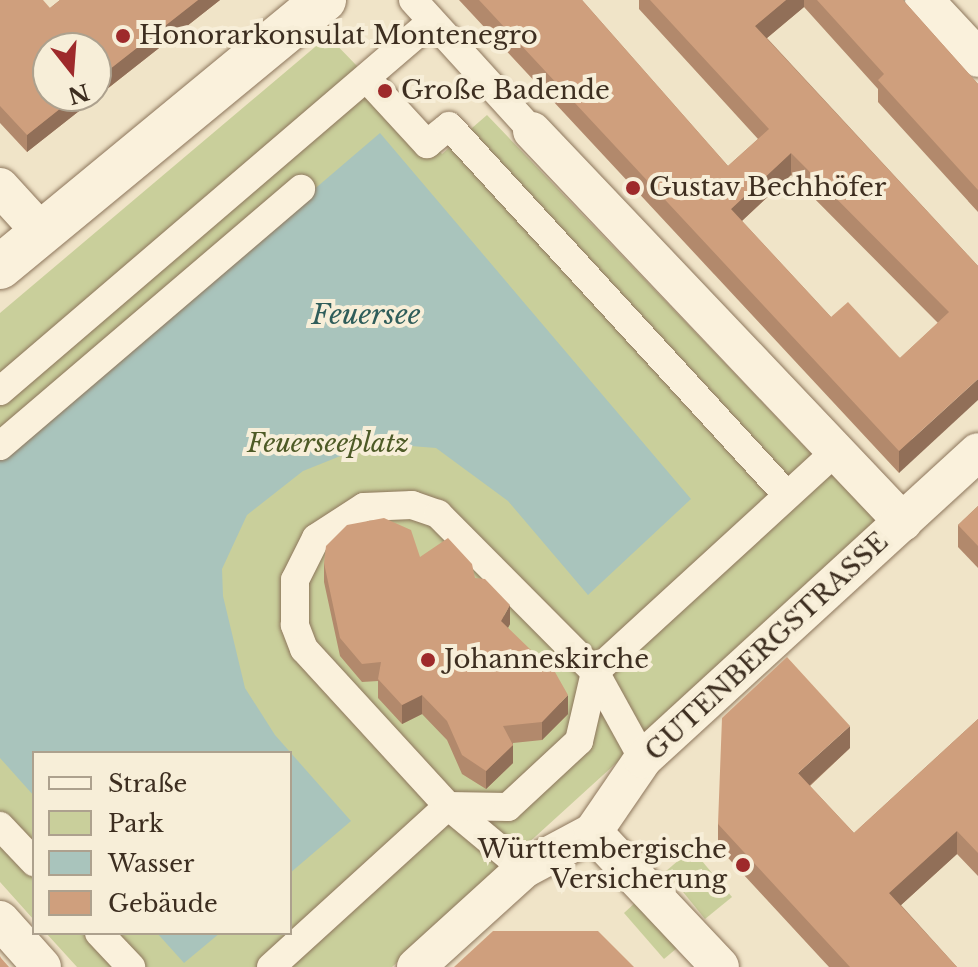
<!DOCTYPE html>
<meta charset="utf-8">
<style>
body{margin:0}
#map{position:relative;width:978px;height:967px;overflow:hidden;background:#f0e4c8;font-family:"Libre Baskerville",serif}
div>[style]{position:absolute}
.green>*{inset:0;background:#c9cf9b}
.water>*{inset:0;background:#a9c4bc}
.roads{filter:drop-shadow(0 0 2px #8d765c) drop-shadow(0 0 2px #8d765c)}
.pedestrian>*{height:28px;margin:-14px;padding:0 14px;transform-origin:14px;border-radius:14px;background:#faf1dc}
.minor>*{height:38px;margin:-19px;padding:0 19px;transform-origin:19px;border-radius:19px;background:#faf1dc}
.secondary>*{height:44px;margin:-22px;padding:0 22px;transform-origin:22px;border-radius:22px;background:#faf1dc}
.wall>*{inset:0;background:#b2896c}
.shaded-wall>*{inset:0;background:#916f58}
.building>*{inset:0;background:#cf9f7d}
.dots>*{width:22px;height:22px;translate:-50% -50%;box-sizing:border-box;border:4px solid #f7eed8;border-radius:50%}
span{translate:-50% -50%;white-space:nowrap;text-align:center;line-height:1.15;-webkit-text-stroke:8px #f7eed8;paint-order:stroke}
.poi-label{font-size:26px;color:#3d2e20}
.left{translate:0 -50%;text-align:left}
.right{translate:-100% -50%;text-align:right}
.park-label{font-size:26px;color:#4d5a26;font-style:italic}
.street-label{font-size:26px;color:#3d2e20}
.water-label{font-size:28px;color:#2f5d5a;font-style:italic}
.legend{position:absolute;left:32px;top:751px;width:260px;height:184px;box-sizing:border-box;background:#f7eed8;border:2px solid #ada18e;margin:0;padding:10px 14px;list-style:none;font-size:24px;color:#3d2e20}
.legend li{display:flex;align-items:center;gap:16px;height:40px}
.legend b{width:40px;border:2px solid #ada18e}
.north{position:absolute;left:32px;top:32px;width:80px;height:80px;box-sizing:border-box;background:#f7eed8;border:2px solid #ada18e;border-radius:50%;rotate:163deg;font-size:22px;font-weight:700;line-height:32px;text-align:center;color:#3d2e20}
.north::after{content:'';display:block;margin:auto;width:28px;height:36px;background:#9e2a2b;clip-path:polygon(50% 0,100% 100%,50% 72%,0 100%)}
</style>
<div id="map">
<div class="green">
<i style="clip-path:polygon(328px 36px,442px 154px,487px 115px,879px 524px,392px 967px,77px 967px,46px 933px,290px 933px,290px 753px,34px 753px,34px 920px,0 882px,0 313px)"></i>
<i style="clip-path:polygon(692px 849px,732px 897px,705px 919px,666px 871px)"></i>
<i style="clip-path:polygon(637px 901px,677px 948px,664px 959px,624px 913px)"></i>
</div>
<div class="water">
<i style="clip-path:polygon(380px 133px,691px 499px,588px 595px,508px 501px,436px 448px,373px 443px,303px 471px,247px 515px,222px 569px,223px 596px,245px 688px,275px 735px,351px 821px,290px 873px,290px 753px,34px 753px,34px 796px,0 758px,0 458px)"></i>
<i style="clip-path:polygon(157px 933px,220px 933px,184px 963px)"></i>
</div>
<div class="roads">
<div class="pedestrian">
<i style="left:413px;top:0;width:177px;rotate:47.7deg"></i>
<i style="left:369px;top:81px;width:86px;rotate:47.4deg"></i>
<i style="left:427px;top:144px;width:28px;rotate:-39deg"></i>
<i style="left:449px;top:126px;width:500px;rotate:47.51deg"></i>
<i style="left:0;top:391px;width:567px;rotate:-40.57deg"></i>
<i style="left:0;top:446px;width:396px;rotate:-40.5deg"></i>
<i style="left:0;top:826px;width:50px;rotate:46.6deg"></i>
<i style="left:524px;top:869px;width:99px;rotate:-140.3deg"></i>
<i style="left:448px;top:806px;width:213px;rotate:-132.5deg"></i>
<i style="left:304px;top:649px;width:26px;rotate:-111deg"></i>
<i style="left:295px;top:625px;width:45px;rotate:-90deg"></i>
<i style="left:295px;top:580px;width:47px;rotate:-63.4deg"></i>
<i style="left:316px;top:538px;width:57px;rotate:-32.9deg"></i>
<i style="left:364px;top:507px;width:48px;rotate:-2.4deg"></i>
<i style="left:412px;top:505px;width:28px;rotate:19deg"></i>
<i style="left:438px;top:514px;width:223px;rotate:45.2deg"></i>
<i style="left:595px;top:672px;width:99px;rotate:61.1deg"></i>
<i style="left:99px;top:933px;width:47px;rotate:46.7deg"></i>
<i style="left:271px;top:967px;width:239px;rotate:-42.3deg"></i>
<i style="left:448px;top:806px;width:60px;rotate:1deg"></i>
<i style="left:508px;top:807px;width:97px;rotate:-42.9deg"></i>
<i style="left:579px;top:741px;width:71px;rotate:-76.9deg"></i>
<i style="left:595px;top:672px;width:324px;rotate:-42.5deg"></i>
</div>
<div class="minor">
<i style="left:924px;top:0;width:79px;rotate:47deg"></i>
<i style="left:532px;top:131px;width:539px;rotate:46.5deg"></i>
<i style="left:0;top:187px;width:62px;rotate:47.6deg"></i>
<i style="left:593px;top:832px;width:185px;rotate:46.7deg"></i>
<i style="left:0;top:920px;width:63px;rotate:48.2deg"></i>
<i style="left:416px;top:967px;width:146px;rotate:-42.2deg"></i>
<i style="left:524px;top:869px;width:78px;rotate:-28.2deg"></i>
<i style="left:593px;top:832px;width:88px;rotate:-55.6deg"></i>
<i style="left:643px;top:759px;width:454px;rotate:-42.5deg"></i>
</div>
<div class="secondary">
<i style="left:0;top:267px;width:420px;rotate:-39.5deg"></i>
</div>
</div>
<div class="wall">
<i style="clip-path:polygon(0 0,50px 8px,60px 0,220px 0,27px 152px,0 123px)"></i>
<i style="clip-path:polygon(evenodd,459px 0,582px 0,728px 166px,758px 139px,639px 9px,639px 0,903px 0,978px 84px,978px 212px,878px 102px,878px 89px,804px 7px,767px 38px,978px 266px,899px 473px,459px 0,791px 175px,938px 323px,900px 358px,831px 317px,742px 221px,791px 175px)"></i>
<i style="clip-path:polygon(978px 506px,978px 568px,958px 547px,958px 525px)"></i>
<i style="clip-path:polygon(420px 557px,475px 578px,510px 624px,508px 628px,568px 714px,542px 740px,513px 743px,513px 763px,486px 789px,462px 774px,447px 740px,422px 714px,402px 724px,378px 698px,378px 681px,362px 682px,340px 656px,324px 582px,324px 563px)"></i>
<i style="clip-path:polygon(978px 719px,978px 876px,957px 854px,901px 905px,957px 967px,829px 967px,718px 847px,718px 824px,850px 748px,810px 786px,854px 833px)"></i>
</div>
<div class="shaded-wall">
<i style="clip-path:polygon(198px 0,220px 0,27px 152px,27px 135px,76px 96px,96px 96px,96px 80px)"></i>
<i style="clip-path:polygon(786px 0,804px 0,804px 7px,755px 48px,755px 26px)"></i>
<i style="clip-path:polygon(791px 153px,791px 175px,731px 231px,731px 209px)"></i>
<i style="clip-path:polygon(978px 379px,978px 400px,899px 473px,899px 451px)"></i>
<i style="clip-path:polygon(510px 605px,510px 624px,501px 640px,501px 621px)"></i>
<i style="clip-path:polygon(422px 695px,422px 714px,402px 724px,402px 705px)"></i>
<i style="clip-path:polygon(568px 695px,568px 714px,542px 740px,542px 722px)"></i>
<i style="clip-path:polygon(850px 726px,850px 748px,798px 796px,798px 773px)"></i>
<i style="clip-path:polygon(513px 745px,513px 763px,486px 789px,486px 771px)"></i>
<i style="clip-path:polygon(957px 831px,957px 854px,889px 916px,889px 893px)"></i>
</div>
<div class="building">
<i style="clip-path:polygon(0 0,43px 0,50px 8px,60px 0,198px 0,96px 80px,96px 48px,48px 48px,48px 96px,76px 96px,27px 135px,0 106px)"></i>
<i style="clip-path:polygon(evenodd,479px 0,582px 0,728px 166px,769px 129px,650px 0,786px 0,755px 26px,978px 266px,978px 379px,899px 451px,479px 0,791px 153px,949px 312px,900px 358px,848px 302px,831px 317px,731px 209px,791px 153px)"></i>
<i style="clip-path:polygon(817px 0,903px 0,978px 84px,978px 190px,878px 80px,884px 74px)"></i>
<i style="clip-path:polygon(978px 506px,978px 546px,958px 525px)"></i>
<i style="clip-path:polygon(384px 518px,411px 530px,420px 557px,448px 538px,472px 564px,475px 578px,485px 579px,510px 605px,501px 621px,535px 654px,538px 672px,551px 665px,568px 695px,542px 722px,503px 726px,513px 745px,486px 771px,462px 755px,447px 721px,422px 695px,402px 705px,378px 679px,381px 662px,362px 664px,340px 638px,324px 563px,326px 546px,347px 525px)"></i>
<i style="clip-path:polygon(787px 657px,850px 726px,798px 773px,854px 833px,978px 719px,978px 853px,957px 831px,889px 893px,957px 967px,850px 967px,718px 824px,722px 718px)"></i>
<i style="clip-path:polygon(493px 931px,598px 931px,634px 967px,454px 967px)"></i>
<i style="clip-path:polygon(0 956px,1px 958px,9px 967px,0 967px)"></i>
</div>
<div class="dots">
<i style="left:123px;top:36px;background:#9e2a2b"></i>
<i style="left:385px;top:91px;background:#9e2a2b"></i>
<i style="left:633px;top:188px;background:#9e2a2b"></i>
<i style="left:428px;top:660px;background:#9e2a2b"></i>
<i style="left:743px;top:865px;background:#9e2a2b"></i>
</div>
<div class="poi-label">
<span class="left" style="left:139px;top:36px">Honorarkonsulat Montenegro</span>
<span class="left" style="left:401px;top:91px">Große Badende</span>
<span class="left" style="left:649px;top:188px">Gustav Bechhöfer</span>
<span class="left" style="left:444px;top:660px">Johanneskirche</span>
<span class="right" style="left:727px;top:865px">Württembergische<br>Versicherung</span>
</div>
<div class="park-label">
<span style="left:328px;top:444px">Feuerseeplatz</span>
</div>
<div class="street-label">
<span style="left:767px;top:647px;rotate:-43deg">GUTENBERGSTRASSE</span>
</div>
<div class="water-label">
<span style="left:366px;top:315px">Feuersee</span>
</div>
<ul class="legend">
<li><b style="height:10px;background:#faf1dc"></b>Straße</li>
<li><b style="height:22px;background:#c9cf9b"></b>Park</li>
<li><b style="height:22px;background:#a9c4bc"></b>Wasser</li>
<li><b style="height:22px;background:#cf9f7d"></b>Gebäude</li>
</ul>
<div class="north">N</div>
</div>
